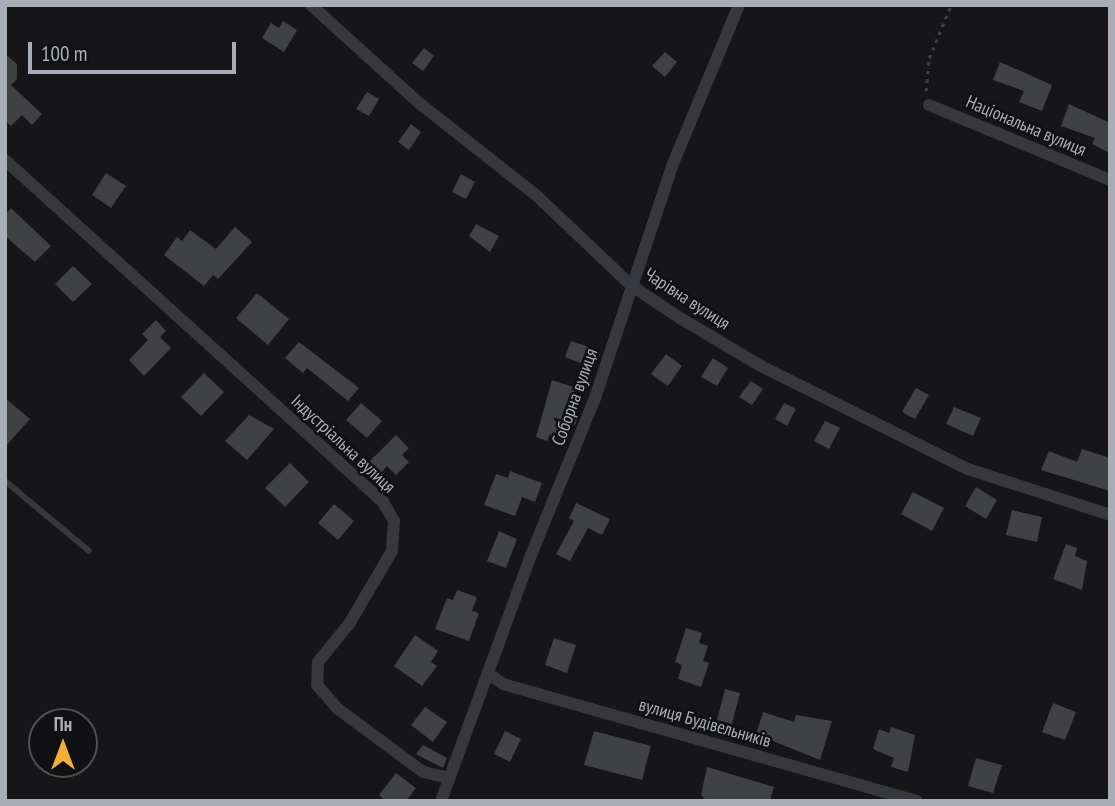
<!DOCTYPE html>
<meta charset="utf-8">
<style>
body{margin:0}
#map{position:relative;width:1115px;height:806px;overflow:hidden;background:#161618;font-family:"PT Sans Narrow",sans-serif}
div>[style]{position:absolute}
.building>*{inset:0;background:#404145}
.path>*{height:2.5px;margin-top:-1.25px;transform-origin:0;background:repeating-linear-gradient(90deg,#3d3f44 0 3.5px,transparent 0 8.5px)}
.lane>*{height:6px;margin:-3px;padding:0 3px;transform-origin:3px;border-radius:3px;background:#37383d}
.street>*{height:12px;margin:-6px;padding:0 6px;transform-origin:6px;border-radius:6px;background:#37383d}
span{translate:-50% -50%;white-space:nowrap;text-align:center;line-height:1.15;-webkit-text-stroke:5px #111113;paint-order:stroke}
.street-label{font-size:18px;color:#a8adb8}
.frame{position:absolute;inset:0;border:7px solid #a8adb8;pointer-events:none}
.north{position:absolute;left:28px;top:708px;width:70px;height:70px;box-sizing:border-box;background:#111113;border:2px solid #4d4f55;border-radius:50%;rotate:0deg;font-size:19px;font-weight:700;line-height:28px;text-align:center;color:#a8adb8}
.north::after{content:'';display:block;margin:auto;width:24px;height:32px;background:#f2b134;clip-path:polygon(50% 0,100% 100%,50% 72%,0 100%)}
.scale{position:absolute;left:28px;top:42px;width:208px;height:32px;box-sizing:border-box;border:4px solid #a8adb8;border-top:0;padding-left:9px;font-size:21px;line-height:24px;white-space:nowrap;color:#a8adb8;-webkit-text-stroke:5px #111113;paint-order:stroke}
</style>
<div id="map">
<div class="building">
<i style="clip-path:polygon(283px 21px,297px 30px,284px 52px,262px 38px,271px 23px,279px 28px)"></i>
<i style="clip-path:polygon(424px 48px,434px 56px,423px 71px,412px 63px)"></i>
<i style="clip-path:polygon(665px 52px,677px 62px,665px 77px,652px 66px)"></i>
<i style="clip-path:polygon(5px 54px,17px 64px,17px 79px,11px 85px,42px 114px,32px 125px,22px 115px,11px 126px,5px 121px)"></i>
<i style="clip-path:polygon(1000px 62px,1052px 85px,1042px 111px,1019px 102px,1024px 91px,993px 80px)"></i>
<i style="clip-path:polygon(367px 92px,379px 99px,369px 116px,356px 109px)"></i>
<i style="clip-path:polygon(1069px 104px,1110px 123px,1110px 153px,1092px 144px,1095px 138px,1061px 126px)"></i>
<i style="clip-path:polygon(411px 124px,421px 132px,409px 150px,398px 142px)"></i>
<i style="clip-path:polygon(106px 173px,126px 186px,111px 208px,92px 195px)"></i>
<i style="clip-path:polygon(461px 174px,475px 182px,466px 199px,452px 192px)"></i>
<i style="clip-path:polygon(11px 208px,51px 246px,35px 262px,5px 236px,5px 215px)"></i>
<i style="clip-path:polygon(476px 224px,499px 236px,490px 252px,469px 236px)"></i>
<i style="clip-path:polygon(235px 227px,252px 242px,218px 279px,213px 275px,204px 286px,164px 255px,177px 237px,182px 241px,190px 230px,216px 249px)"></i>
<i style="clip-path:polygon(73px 266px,92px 284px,73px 302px,55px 284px)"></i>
<i style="clip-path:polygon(257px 293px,289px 319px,268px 345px,236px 318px)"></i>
<i style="clip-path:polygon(156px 320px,166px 331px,160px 337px,171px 348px,144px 376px,129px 360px,148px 340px,142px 334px)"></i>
<i style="clip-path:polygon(571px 341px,595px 349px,589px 366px,565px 357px)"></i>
<i style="clip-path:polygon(299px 342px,359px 388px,348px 401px,307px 368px,303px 373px,285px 358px)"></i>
<i style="clip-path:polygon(666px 354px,682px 366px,668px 386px,651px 374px)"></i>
<i style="clip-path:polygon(713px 358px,728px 368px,717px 386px,701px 377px)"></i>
<i style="clip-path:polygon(204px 373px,224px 392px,201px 416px,181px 397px)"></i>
<i style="clip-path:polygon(552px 380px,576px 388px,568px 411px,579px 415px,575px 425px,564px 421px,558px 438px,550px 434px,547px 441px,536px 437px)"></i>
<i style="clip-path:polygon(751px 381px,763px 389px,752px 405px,739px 397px)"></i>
<i style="clip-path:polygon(916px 388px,929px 395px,915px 419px,902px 412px)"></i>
<i style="clip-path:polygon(5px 398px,30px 419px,5px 447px)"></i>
<i style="clip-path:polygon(361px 403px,382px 421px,367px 438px,346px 420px)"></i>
<i style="clip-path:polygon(784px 403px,796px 409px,787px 426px,775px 419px)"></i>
<i style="clip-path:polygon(954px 407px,981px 418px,973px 436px,946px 424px)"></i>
<i style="clip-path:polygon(249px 415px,274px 429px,247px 460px,225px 441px)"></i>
<i style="clip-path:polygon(825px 421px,840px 428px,829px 449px,814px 441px)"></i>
<i style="clip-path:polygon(396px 435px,409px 448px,402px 455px,409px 462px,396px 475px,387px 466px,378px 476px,366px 465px)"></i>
<i style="clip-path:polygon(1082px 449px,1110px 458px,1110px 491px,1041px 470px,1049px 451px,1077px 462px)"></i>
<i style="clip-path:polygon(290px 463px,309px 482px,285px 507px,265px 488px)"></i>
<i style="clip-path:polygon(510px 471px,542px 483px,535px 502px,522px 497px,515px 516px,484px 505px,496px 474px,508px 478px)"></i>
<i style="clip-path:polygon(976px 487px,997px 500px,986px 519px,965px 506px)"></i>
<i style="clip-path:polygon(913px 492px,944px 508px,932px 531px,901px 514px)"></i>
<i style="clip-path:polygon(576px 503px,610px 519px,602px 535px,588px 528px,570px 561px,556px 554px,574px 521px,569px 518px)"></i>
<i style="clip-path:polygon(334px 504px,354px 521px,338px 540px,318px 523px)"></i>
<i style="clip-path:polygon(1012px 510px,1042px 517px,1037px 542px,1006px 535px)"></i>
<i style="clip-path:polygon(499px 531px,517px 539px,506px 568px,487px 561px)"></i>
<i style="clip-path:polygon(1066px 544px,1077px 548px,1075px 556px,1087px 561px,1082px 590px,1053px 579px)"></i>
<i style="clip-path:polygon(457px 590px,477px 597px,472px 611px,479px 613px,469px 641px,435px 629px,447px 598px,453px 600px)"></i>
<i style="clip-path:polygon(686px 628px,702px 633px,699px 643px,708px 646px,703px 661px,709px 663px,701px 687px,678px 679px,682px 665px,675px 662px)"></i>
<i style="clip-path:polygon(415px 635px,438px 651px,431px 662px,437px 666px,422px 686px,394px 666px)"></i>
<i style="clip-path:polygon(554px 638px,576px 645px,567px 673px,545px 665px)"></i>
<i style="clip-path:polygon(725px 689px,740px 693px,732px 724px,717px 720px)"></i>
<i style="clip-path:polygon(1053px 703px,1076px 712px,1065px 740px,1042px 732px)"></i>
<i style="clip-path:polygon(425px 707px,447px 722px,433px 742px,411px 725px)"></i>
<i style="clip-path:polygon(763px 712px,794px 722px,796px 715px,832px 721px,820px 760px,756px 734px)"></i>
<i style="clip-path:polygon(891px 727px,915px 735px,908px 772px,891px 767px,894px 758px,873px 749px,879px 729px,889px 733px)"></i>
<i style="clip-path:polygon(505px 731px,521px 739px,510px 762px,494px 754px)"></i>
<i style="clip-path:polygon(594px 731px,651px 746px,642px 780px,584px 765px)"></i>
<i style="clip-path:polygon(423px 745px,447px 758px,443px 768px,416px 754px)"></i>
<i style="clip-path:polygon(976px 758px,1002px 765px,993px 793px,968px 786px)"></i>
<i style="clip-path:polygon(707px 767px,774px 787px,770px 801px,707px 801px,701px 795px)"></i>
<i style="clip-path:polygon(396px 773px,416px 788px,406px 801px,386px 801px,379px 795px)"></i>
</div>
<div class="path">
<i style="left:926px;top:91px;width:33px;rotate:-85deg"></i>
<i style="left:929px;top:58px;width:57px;rotate:-67.5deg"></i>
</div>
<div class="lane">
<i style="left:5px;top:481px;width:109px;rotate:39.8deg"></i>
</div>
<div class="street">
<i style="left:311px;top:5px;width:146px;rotate:42.2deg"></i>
<i style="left:419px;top:103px;width:150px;rotate:38.2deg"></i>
<i style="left:537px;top:196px;width:131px;rotate:43.5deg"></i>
<i style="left:632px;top:286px;width:58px;rotate:33.7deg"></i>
<i style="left:680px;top:318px;width:94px;rotate:30.7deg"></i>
<i style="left:761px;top:366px;width:231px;rotate:26.5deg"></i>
<i style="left:968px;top:469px;width:149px;rotate:17.9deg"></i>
<i style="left:929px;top:105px;width:196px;rotate:22.5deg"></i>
<i style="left:5px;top:160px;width:510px;rotate:42.14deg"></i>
<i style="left:383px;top:502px;width:22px;rotate:60deg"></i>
<i style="left:394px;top:521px;width:30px;rotate:94deg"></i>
<i style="left:392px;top:551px;width:85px;rotate:120.5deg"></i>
<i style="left:349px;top:624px;width:49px;rotate:129.2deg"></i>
<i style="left:318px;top:662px;width:23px;rotate:92deg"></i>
<i style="left:317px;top:685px;width:32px;rotate:49deg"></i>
<i style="left:338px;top:709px;width:106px;rotate:36.5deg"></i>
<i style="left:423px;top:772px;width:27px;rotate:13deg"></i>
<i style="left:488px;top:673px;width:19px;rotate:36deg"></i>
<i style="left:503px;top:684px;width:430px;rotate:15.8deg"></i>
<i style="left:441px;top:801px;width:262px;rotate:-69.9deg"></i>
<i style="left:531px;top:555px;width:170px;rotate:-67.8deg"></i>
<i style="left:595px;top:398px;width:244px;rotate:-71.6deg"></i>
<i style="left:672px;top:166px;width:174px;rotate:-67.4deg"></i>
</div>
<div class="street-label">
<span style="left:1026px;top:126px;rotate:23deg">Національна вулиця</span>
<span style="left:687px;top:299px;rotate:33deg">Чарівна вулиця</span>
<span style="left:575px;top:397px;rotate:-70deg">Соборна вулиця</span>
<span style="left:343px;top:444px;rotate:43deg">Індустріальна вулиця</span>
<span style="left:705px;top:723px;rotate:16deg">вулиця Будівельників</span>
</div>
<div class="frame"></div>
<div class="north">Пн</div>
<div class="scale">100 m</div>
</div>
